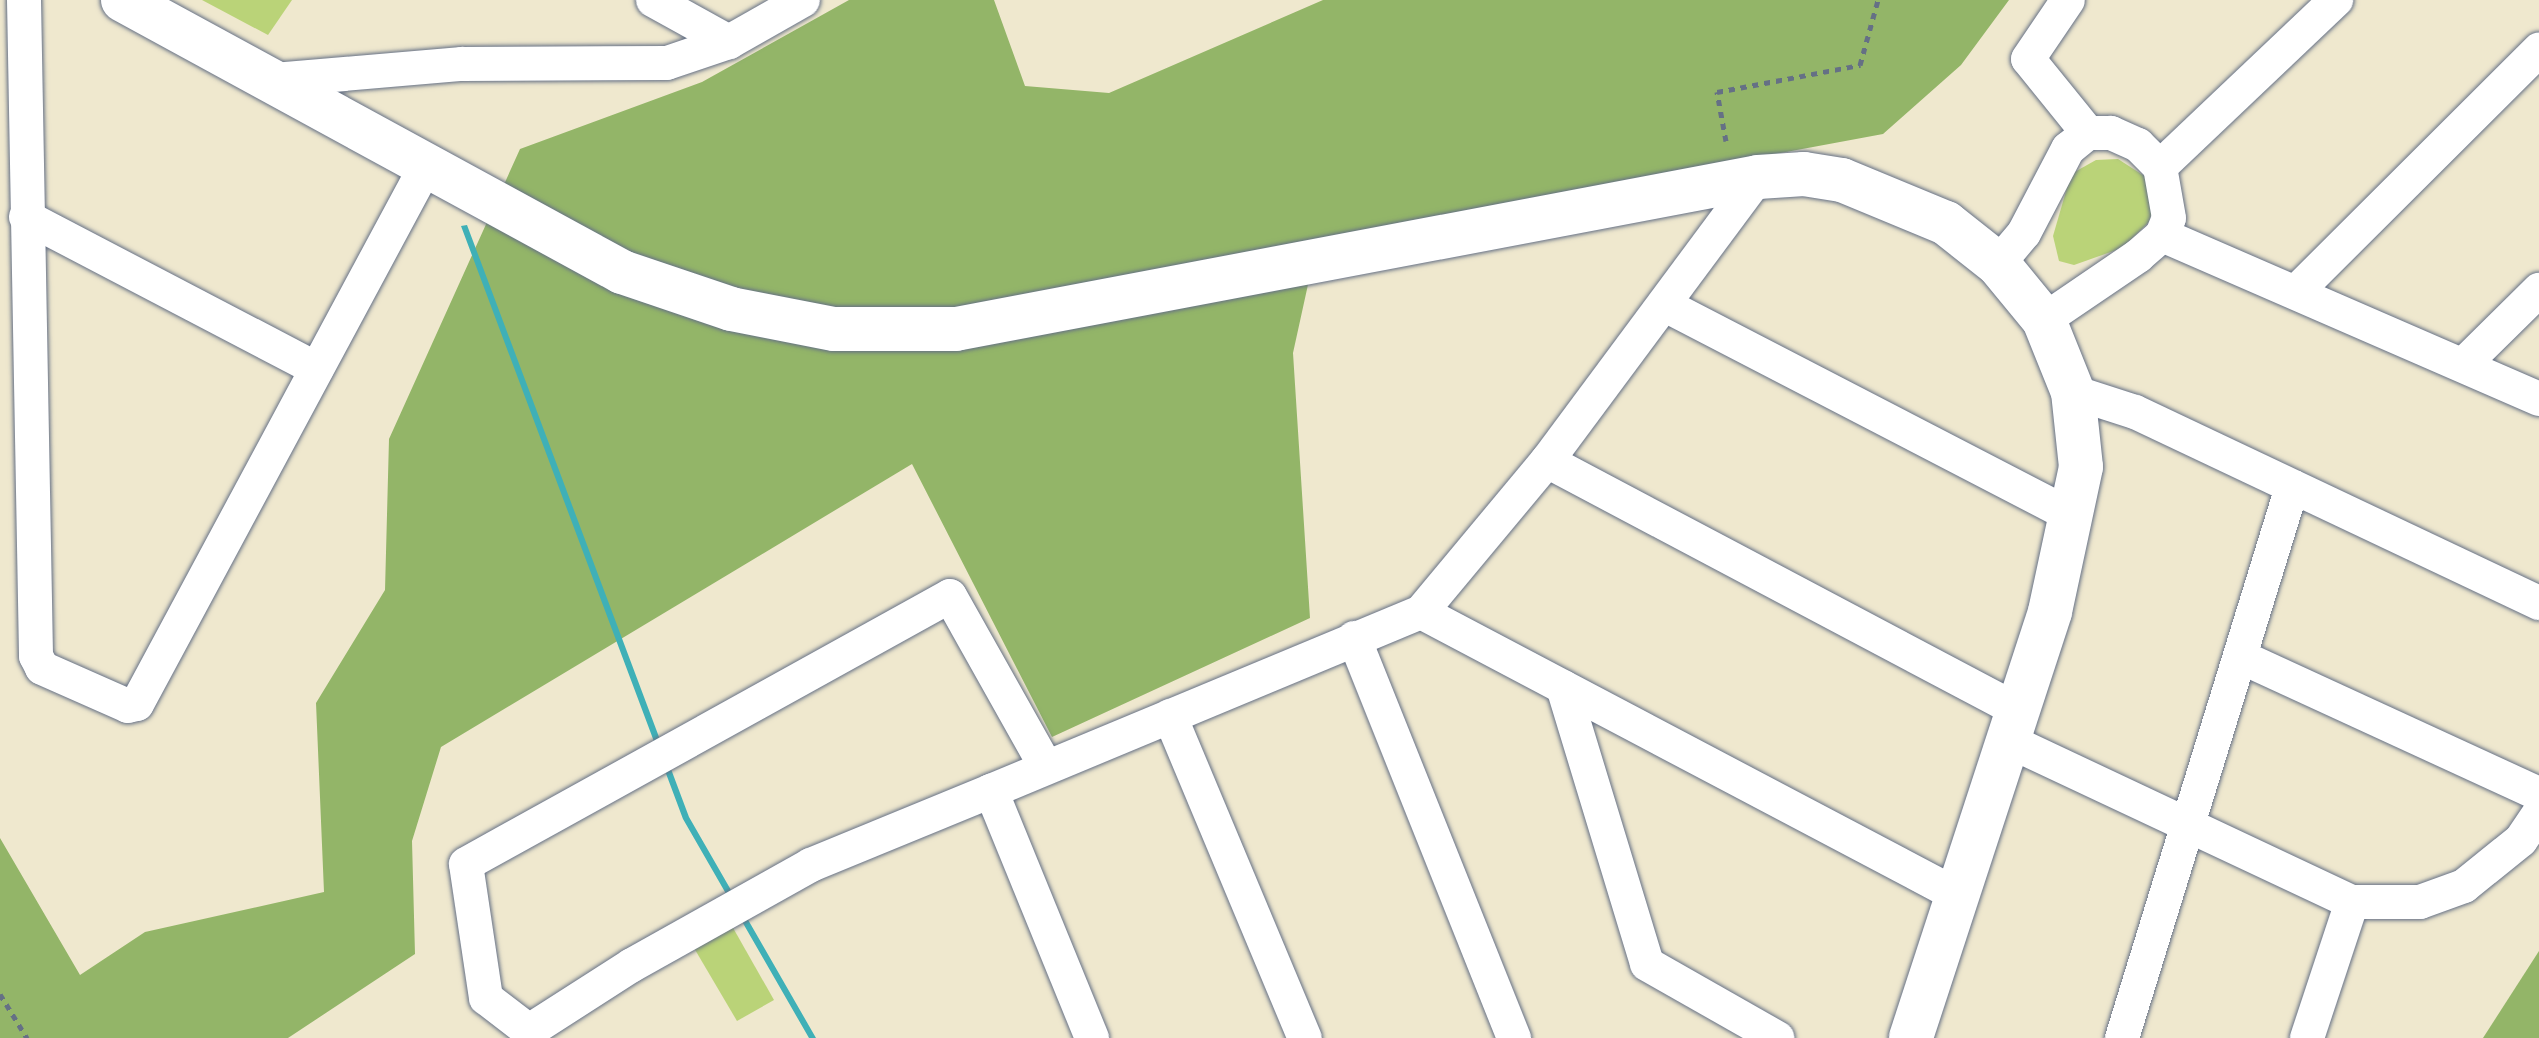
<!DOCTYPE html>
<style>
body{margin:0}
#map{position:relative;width:2539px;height:1038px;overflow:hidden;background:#efe8ce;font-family:"Gochi Hand",sans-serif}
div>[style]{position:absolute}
.green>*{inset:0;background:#bad378}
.forest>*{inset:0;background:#93b568}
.water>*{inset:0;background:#3fb0b7}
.path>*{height:5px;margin-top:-2.5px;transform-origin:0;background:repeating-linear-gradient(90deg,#657085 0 6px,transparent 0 12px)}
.roads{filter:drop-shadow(0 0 2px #657085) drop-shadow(0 0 2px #657085)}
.street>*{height:34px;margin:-17px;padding:0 17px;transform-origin:17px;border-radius:17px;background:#fff}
.secondary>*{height:44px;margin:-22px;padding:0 22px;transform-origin:22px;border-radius:22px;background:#fff}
span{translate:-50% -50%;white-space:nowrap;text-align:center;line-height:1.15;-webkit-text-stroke:8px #f7f3e8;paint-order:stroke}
</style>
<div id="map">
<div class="green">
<i style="clip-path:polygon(202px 0,292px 0,268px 35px)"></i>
<i style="clip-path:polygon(2118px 159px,2149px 179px,2156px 198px,2149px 222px,2122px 248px,2074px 265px,2059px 261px,2053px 236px,2071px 174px,2096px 160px)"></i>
<i style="clip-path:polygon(732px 926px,774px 1000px,737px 1021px,694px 948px)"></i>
</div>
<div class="forest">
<i style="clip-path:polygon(849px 0,994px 0,1025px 86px,1109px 93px,1323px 0,2009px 0,1961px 65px,1883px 134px,1318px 239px,1293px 353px,1310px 618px,1052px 737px,912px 464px,441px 747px,412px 841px,415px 954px,288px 1038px,0 1038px,0 838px,80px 975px,145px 932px,324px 892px,316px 703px,385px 590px,389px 439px,520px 149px,702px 82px)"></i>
<i style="clip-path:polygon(2539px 951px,2539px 1038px,2483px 1038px)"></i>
</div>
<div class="water">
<i style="clip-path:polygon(467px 225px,689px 817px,816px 1038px,809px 1038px,683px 819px,461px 226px)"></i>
</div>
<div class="path">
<i style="left:1726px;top:141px;width:50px;rotate:-100.4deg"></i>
<i style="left:1717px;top:92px;width:146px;rotate:-10.7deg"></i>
<i style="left:1860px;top:65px;width:67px;rotate:-74.5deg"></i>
<i style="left:0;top:994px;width:52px;rotate:58.5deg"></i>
</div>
<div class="roads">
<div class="street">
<i style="left:24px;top:0;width:656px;rotate:88.95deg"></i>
<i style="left:36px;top:656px;width:13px;rotate:63deg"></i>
<i style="left:42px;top:668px;width:94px;rotate:23.8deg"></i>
<i style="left:128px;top:706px;width:9px;rotate:-13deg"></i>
<i style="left:137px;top:704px;width:613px;rotate:-61.76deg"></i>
<i style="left:653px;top:0;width:87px;rotate:28.9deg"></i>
<i style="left:274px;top:80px;width:189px;rotate:-4.9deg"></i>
<i style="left:462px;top:64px;width:205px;rotate:-0.3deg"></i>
<i style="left:667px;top:63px;width:65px;rotate:-18.7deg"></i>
<i style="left:729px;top:42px;width:85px;rotate:-29.6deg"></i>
<i style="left:2160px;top:167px;width:243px;rotate:-43.5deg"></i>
<i style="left:26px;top:217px;width:328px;rotate:27.6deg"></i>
<i style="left:2162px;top:235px;width:411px;rotate:23.5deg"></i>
<i style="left:1998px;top:264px;width:40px;rotate:-50deg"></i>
<i style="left:2024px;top:233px;width:95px;rotate:-62.4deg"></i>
<i style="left:2068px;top:149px;width:26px;rotate:-39deg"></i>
<i style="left:2297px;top:291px;width:342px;rotate:-44.9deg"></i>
<i style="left:1665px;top:305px;width:461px;rotate:27.4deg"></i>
<i style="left:2044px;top:320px;width:114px;rotate:-34.2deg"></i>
<i style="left:2138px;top:256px;width:32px;rotate:-41deg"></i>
<i style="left:2162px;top:235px;width:18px;rotate:-68deg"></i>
<i style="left:2169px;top:218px;width:52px;rotate:-100deg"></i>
<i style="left:2160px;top:167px;width:31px;rotate:-135deg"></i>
<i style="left:2138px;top:145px;width:30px;rotate:-156deg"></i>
<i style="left:2111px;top:133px;width:23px;rotate:180deg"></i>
<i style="left:2088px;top:133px;width:95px;rotate:-129deg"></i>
<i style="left:2028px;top:59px;width:71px;rotate:-55.9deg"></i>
<i style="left:2463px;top:365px;width:107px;rotate:-44.6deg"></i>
<i style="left:2073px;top:392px;width:65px;rotate:17.9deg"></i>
<i style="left:2135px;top:412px;width:447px;rotate:25.3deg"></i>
<i style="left:1547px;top:461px;width:532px;rotate:27.91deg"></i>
<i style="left:1421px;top:612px;width:608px;rotate:27.83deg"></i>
<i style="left:1354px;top:638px;width:431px;rotate:68.2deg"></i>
<i style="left:2241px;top:657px;width:328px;rotate:24.7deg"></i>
<i style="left:1563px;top:687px;width:289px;rotate:73.1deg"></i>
<i style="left:1647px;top:964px;width:150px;rotate:29.6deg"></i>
<i style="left:1170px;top:716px;width:349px;rotate:67.3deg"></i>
<i style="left:2007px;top:740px;width:381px;rotate:25.2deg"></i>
<i style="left:2352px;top:902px;width:68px"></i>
<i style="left:2420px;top:902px;width:47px;rotate:-20deg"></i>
<i style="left:2464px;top:886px;width:73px;rotate:-38.9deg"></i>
<i style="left:2521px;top:840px;width:32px;rotate:-56deg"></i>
<i style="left:991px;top:791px;width:195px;rotate:157.7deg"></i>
<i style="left:811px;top:865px;width:205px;rotate:150.8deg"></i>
<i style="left:632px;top:965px;width:122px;rotate:147.3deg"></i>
<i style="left:529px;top:1031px;width:54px;rotate:-142.5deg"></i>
<i style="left:486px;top:998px;width:135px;rotate:-98.5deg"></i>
<i style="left:466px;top:864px;width:553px;rotate:-28.97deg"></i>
<i style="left:950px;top:596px;width:194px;rotate:60.7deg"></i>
<i style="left:1092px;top:1038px;width:267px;rotate:-112.2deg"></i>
<i style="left:991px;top:791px;width:466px;rotate:-22.6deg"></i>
<i style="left:1421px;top:612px;width:197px;rotate:-50.2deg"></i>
<i style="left:1547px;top:461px;width:354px;rotate:-53.4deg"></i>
<i style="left:2122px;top:1038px;width:577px;rotate:-72.85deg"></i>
<i style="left:2307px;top:1038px;width:143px;rotate:-71.7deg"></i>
</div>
<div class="secondary">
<i style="left:123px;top:0;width:568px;rotate:28.59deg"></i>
<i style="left:622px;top:272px;width:115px;rotate:18.7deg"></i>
<i style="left:731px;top:309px;width:105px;rotate:11deg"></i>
<i style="left:834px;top:329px;width:122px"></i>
<i style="left:956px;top:329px;width:816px;rotate:-10.73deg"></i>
<i style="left:1758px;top:177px;width:46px;rotate:-3.7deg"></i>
<i style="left:1804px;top:174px;width:38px;rotate:9deg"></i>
<i style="left:1842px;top:180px;width:113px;rotate:22.5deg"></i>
<i style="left:1946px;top:223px;width:66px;rotate:38.3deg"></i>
<i style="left:1998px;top:264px;width:72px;rotate:50.6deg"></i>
<i style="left:2044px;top:320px;width:78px;rotate:68.1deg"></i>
<i style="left:2073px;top:392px;width:75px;rotate:83.9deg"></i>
<i style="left:2081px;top:467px;width:148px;rotate:102.1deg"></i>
<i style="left:2050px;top:612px;width:448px;rotate:108.1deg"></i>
</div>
</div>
</div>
